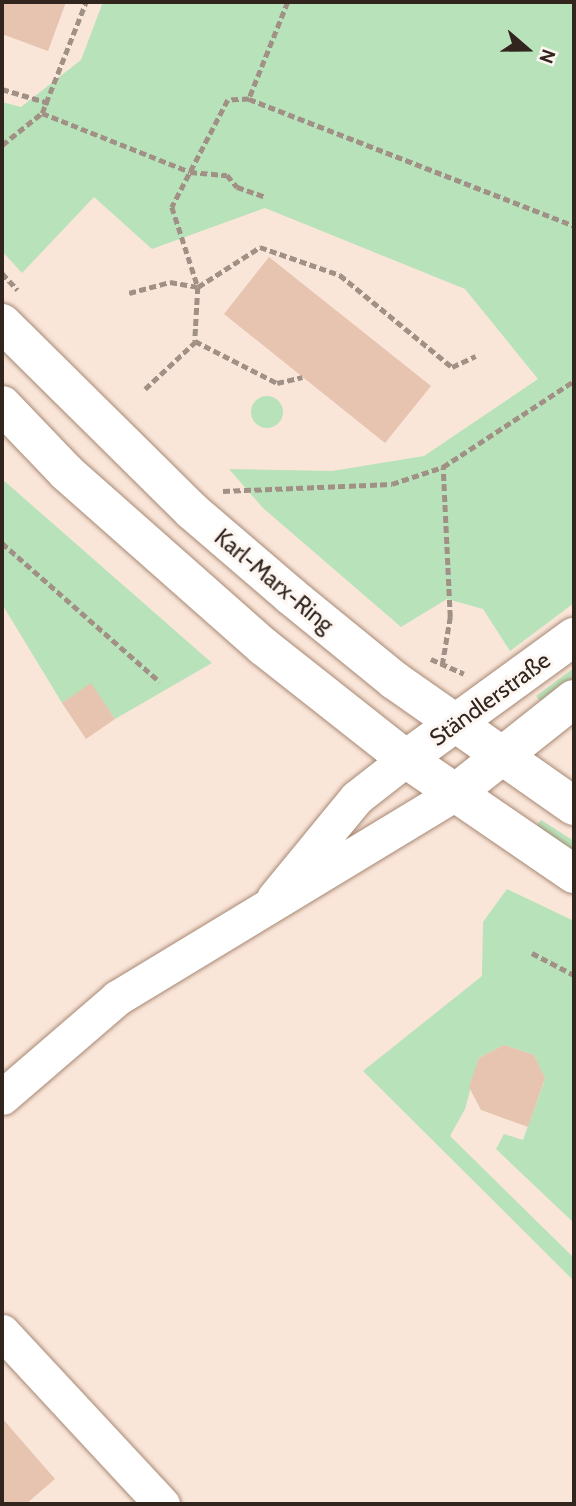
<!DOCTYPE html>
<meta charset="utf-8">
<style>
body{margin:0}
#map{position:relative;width:576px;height:1506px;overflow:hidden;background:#fae6d9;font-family:Cabin,sans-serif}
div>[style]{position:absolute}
.green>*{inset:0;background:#b8e2b9}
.round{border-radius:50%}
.building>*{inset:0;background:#e6c4af}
.path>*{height:4.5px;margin-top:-2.25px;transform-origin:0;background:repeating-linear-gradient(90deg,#a19085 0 7px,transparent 0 10.5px)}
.roads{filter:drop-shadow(0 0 2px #a78874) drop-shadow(0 0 2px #a78874)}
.minor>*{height:35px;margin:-17.5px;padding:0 17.5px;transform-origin:17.5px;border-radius:17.5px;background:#fff}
.secondary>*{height:38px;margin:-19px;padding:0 19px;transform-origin:19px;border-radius:19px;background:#fff}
span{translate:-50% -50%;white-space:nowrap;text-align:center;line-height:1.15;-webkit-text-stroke:6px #fdf6f2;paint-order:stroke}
.street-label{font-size:23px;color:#31251d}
.frame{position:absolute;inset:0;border:4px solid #31251d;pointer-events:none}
.north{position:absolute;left:492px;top:14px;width:70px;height:70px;-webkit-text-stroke:5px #fdf6f2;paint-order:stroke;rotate:110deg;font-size:19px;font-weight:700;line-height:28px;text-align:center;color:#31251d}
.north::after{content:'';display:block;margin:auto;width:24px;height:32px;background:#31251d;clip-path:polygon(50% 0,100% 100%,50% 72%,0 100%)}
</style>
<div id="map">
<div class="green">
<i style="clip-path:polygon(103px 2px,574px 2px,574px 603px,510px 651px,483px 609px,447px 599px,401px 627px,263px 508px,229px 469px,332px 471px,424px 456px,538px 379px,465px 289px,265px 208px,152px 249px,94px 197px,22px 273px,2px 251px,2px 102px,21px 107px,81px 60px)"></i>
<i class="round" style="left:251px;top:396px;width:32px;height:32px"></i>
<i style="clip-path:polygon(2px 479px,212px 663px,115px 719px,91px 684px,62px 703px,2px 604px)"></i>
<i style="clip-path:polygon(574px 668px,574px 678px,541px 702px,536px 696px)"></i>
<i style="clip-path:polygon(541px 820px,574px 841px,574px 855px,534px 828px)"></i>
<i style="clip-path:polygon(507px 889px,574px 921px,574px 1223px,496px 1149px,504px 1134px,523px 1140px,545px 1079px,534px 1055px,504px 1045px,479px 1058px,465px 1109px,450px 1136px,574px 1258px,574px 1281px,363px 1071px,482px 976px,483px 922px)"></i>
</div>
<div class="building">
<i style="clip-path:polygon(2px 2px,66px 2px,48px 51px,2px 34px)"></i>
<i style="clip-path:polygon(269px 257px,431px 386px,385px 443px,224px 314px)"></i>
<i style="clip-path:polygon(91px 683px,115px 719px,86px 739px,62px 703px)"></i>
<i style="clip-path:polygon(504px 1045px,534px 1055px,545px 1078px,528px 1127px,481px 1110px,469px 1087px,479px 1058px)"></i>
<i style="clip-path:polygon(2px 1418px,55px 1479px,26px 1504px,2px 1504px)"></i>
</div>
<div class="path">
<i style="left:288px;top:2px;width:105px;rotate:111.9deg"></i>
<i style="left:249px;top:99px;width:21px;rotate:177deg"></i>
<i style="left:228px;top:100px;width:121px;rotate:117.6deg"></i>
<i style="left:172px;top:207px;width:84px;rotate:72deg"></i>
<i style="left:198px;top:287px;width:54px;rotate:93.2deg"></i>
<i style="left:195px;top:341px;width:92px;rotate:27.1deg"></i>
<i style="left:277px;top:383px;width:26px;rotate:-13deg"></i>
<i style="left:2px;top:89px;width:49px;rotate:16.6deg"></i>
<i style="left:249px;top:99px;width:349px;rotate:21.3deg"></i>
<i style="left:42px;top:113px;width:119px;rotate:-68.4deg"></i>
<i style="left:2px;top:145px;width:51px;rotate:-38.7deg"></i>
<i style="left:42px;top:113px;width:159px;rotate:21.7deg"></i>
<i style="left:190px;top:172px;width:37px;rotate:5deg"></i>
<i style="left:227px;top:175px;width:16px;rotate:50deg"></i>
<i style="left:237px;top:187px;width:31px;rotate:19deg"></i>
<i style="left:2px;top:273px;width:23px;rotate:47deg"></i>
<i style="left:129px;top:293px;width:42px;rotate:-15deg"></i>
<i style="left:170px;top:282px;width:28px;rotate:10deg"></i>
<i style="left:198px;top:287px;width:74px;rotate:-32.8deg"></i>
<i style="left:260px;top:247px;width:85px;rotate:19.3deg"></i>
<i style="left:340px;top:275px;width:145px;rotate:39.4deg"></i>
<i style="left:452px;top:367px;width:26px;rotate:-25deg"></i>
<i style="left:145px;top:389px;width:69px;rotate:-43.2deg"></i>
<i style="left:223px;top:491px;width:169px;rotate:-2.4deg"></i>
<i style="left:392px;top:484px;width:54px;rotate:-18.4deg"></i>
<i style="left:2px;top:543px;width:210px;rotate:41.3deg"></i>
<i style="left:431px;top:659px;width:36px;rotate:24deg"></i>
<i style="left:442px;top:665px;width:49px;rotate:-80.5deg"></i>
<i style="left:450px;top:617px;width:150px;rotate:-92.7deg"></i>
<i style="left:443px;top:467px;width:157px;rotate:-33.3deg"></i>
<i style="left:532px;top:953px;width:47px;rotate:27.6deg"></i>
</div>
<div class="roads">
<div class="minor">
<i style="left:274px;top:898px;width:129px;rotate:-50.6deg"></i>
<i style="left:356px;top:798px;width:63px;rotate:-38deg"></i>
<i style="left:2px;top:1097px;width:152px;rotate:-40.7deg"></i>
<i style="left:117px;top:998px;width:394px;rotate:-31.2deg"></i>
<i style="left:2px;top:1332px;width:235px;rotate:47.1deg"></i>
</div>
<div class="secondary">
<i style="left:2px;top:323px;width:267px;rotate:44.7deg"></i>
<i style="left:192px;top:511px;width:130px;rotate:40.6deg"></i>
<i style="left:291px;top:596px;width:133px;rotate:39.2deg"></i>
<i style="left:394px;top:680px;width:220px;rotate:35deg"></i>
<i style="left:2px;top:405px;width:93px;rotate:46.3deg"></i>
<i style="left:66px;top:472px;width:264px;rotate:41.5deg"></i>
<i style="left:264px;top:647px;width:181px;rotate:38.3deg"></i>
<i style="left:406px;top:759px;width:204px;rotate:34.4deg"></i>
<i style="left:406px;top:759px;width:208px;rotate:-36deg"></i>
<i style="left:454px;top:794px;width:153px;rotate:-38.4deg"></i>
</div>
</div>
<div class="street-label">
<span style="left:274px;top:581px;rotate:40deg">Karl-Marx-Ring</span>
<span style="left:490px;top:699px;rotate:-36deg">Ständlerstraße</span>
</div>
<div class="frame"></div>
<div class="north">N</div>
</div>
